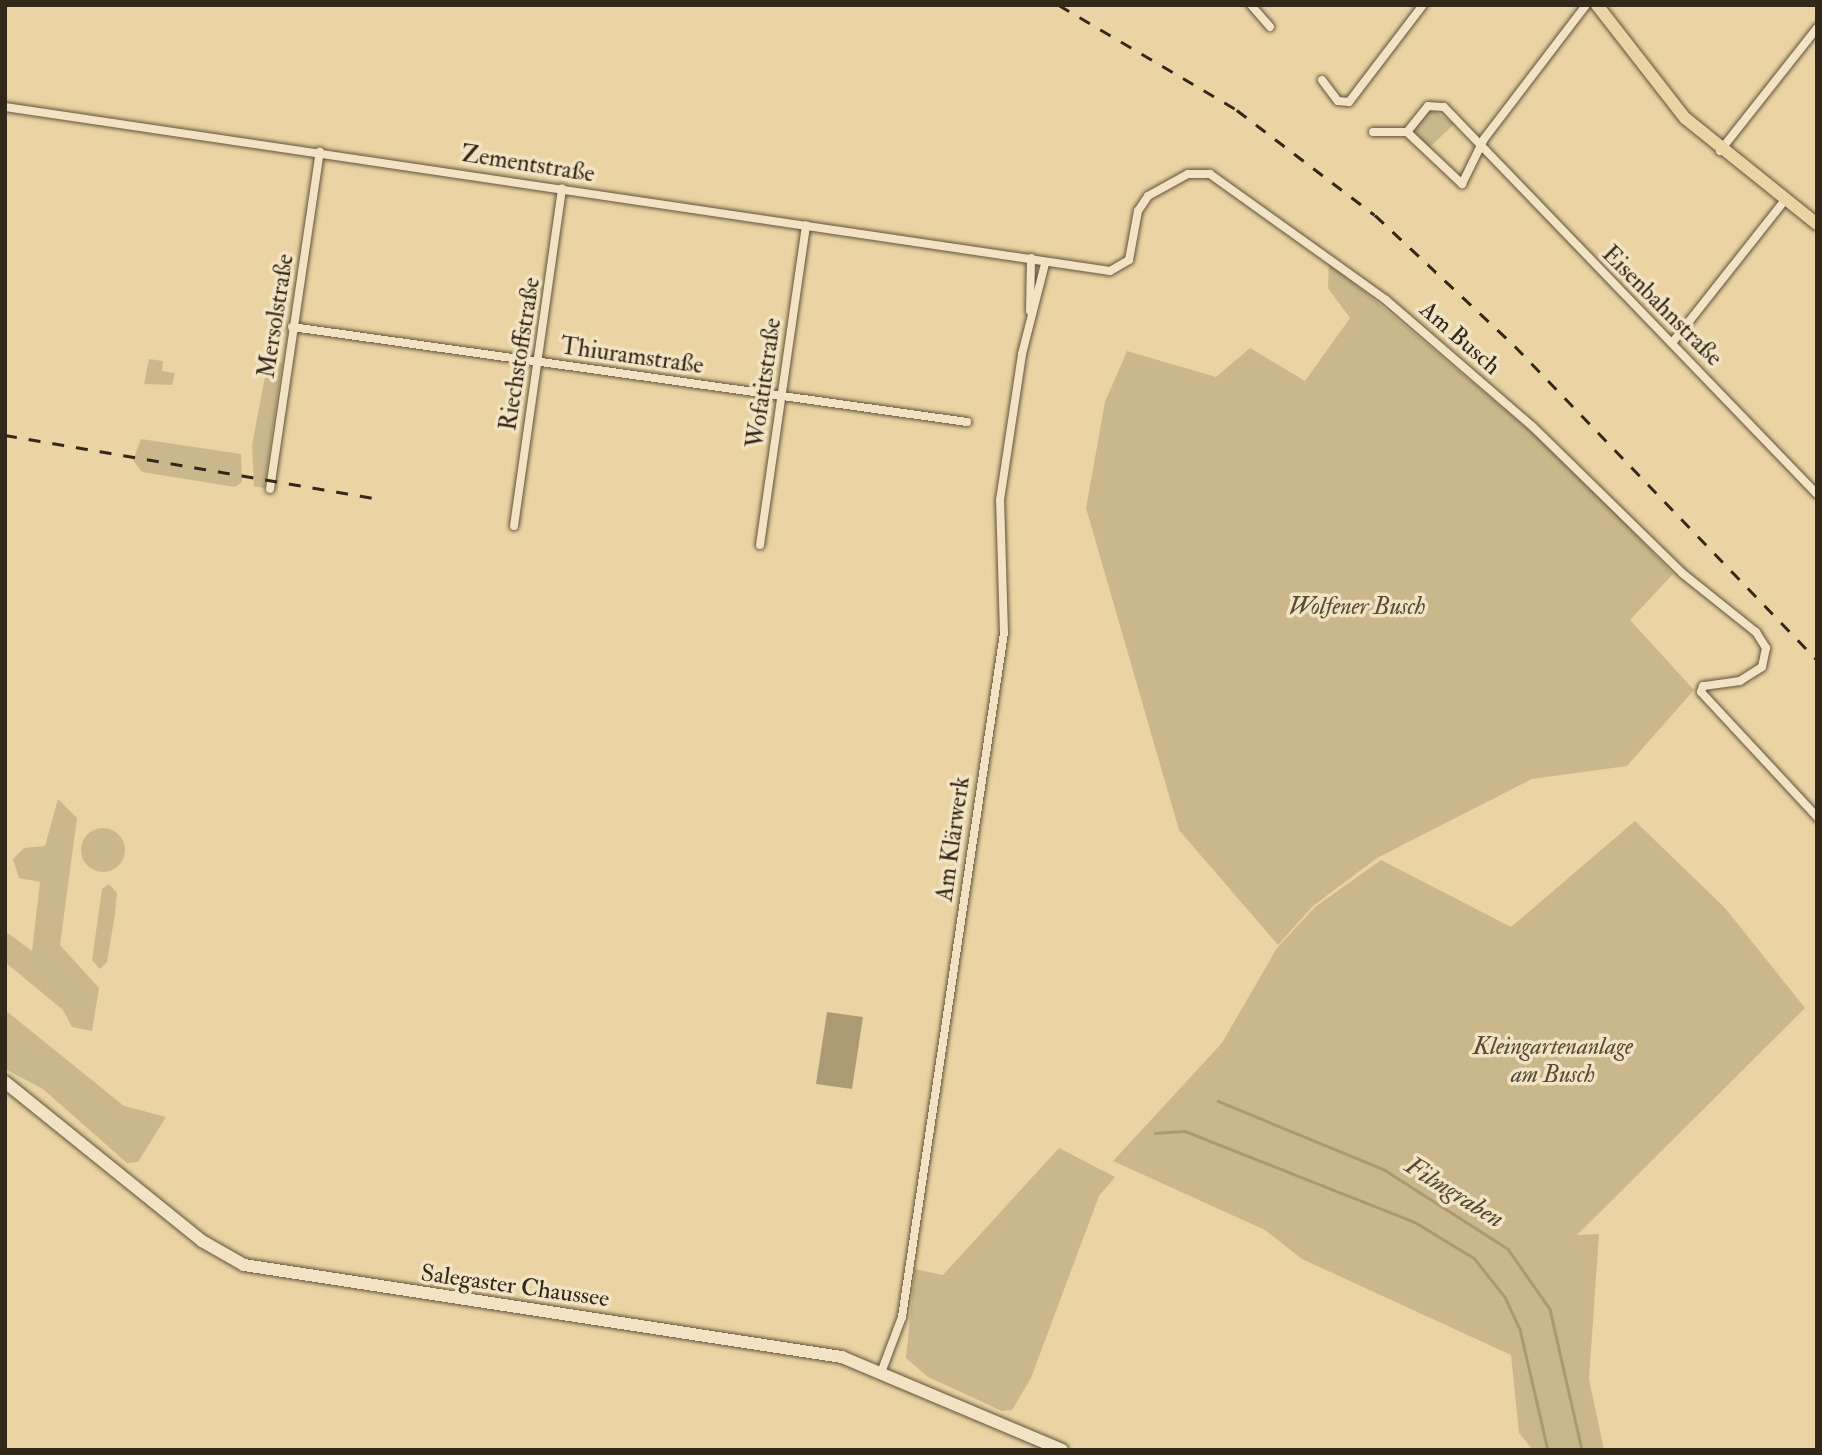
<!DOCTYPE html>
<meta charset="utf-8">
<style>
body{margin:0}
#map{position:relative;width:1822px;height:1455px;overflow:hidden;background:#ead4a3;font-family:"IM FELL Double Pica",serif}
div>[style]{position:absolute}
.green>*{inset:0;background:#cbb78c}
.round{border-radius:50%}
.water>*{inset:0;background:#ab9a74}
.stream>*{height:2.5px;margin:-1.25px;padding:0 1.25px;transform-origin:1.25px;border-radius:1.25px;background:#ab9a74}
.roads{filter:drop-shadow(0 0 2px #60533c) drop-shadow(0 0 2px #60533c)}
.street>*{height:8px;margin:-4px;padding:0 4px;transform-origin:4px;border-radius:4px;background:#f1e3c3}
.secondary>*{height:12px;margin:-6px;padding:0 6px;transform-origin:6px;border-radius:6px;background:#f1e3c3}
.primary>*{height:12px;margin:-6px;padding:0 6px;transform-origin:6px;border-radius:6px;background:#ead4a3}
.rail>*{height:2.5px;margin-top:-1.25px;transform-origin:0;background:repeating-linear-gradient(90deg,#322819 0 12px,transparent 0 24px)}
span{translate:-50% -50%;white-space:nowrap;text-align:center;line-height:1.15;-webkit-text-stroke:7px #f1e3c3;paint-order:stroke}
.street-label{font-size:24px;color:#322819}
.park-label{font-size:24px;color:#584c36;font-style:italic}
.water-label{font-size:26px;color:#564a34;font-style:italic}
.frame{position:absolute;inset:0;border:7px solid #322819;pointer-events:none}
</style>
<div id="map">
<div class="green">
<i style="clip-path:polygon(1432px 109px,1454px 124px,1427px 150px,1412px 129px)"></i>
<i style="clip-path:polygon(1329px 262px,1567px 462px,1673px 574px,1630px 620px,1694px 690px,1627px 766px,1532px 779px,1377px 858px,1313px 906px,1278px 945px,1179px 830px,1086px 508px,1105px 402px,1127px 351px,1216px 377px,1250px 348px,1305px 381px,1350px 318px,1328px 288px)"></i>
<i style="clip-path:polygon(269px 356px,282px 363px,264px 488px,254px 486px,252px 445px)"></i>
<i style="clip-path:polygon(149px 359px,163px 361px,162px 371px,175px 373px,172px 385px,144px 384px)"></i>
<i style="clip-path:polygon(141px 439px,241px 454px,242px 482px,235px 487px,142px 472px,133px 460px)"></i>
<i style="clip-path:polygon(58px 799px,77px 818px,60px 945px,99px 988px,92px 1031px,72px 1027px,63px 1010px,5px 962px,5px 931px,32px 951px,40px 882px,19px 878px,13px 859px,24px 848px,45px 846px)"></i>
<i style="clip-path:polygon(1635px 821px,1725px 908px,1805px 1008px,1577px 1235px,1599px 1234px,1589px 1379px,1604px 1450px,1533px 1450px,1519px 1433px,1511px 1355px,1302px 1259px,1265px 1230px,1113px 1161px,1222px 1043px,1277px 948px,1315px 907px,1381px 860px,1511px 927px)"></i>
<i class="round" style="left:81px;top:828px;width:44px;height:44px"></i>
<i style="clip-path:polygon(109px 884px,117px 893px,115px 914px,107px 962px,100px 969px,92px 960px,102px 889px)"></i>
<i style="clip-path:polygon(5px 1010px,124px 1106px,166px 1117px,138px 1162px,127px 1163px,43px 1089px,5px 1069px)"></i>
<i style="clip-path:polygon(1059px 1148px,1115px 1177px,1099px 1196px,1031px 1378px,1012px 1410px,1002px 1411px,928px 1377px,906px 1358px,915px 1269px,943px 1275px)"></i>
</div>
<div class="water">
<i style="clip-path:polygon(827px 1012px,863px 1017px,852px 1089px,816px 1084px)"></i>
</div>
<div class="stream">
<i style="left:1218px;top:1101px;width:181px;rotate:22.4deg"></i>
<i style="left:1385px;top:1170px;width:146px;rotate:32.7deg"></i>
<i style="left:1508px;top:1249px;width:73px;rotate:55deg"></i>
<i style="left:1550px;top:1309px;width:145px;rotate:77.2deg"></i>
<i style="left:1155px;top:1133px;width:30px;rotate:-4deg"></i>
<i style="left:1185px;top:1131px;width:247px;rotate:21.6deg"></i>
<i style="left:1415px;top:1222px;width:69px;rotate:31.4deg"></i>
<i style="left:1474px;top:1258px;width:50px;rotate:51.5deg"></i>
<i style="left:1505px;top:1297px;width:35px;rotate:65deg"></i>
<i style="left:1520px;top:1329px;width:124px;rotate:77deg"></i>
</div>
<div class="roads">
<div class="street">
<i style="left:1251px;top:5px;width:29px;rotate:49deg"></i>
<i style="left:1322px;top:80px;width:26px;rotate:53deg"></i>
<i style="left:1338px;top:101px;width:11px;rotate:5deg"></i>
<i style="left:1349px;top:102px;width:122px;rotate:-52.7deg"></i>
<i style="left:5px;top:107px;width:1117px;rotate:8.44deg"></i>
<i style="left:1110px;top:271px;width:22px;rotate:-30deg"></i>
<i style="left:1129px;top:260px;width:50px;rotate:-79.6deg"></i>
<i style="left:1138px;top:211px;width:18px;rotate:-56deg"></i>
<i style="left:1148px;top:196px;width:46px;rotate:-28.8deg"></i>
<i style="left:1188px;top:174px;width:22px"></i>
<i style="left:1210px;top:174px;width:216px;rotate:35.6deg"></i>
<i style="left:1386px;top:300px;width:193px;rotate:40.8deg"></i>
<i style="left:1532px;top:426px;width:210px;rotate:44.4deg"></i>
<i style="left:1682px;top:573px;width:95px;rotate:38.6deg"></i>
<i style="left:1756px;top:632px;width:19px;rotate:58deg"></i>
<i style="left:1766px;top:648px;width:19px;rotate:102deg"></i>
<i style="left:1762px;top:667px;width:26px;rotate:148deg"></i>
<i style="left:1740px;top:681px;width:37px;rotate:172deg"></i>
<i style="left:1703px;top:686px;width:6px;rotate:108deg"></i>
<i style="left:1701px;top:692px;width:171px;rotate:47.1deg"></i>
<i style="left:1373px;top:132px;width:34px"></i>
<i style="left:1407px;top:132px;width:76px;rotate:43.4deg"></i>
<i style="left:1462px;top:184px;width:50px;rotate:-63.9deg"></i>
<i style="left:1484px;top:139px;width:168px;rotate:-52.7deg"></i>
<i style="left:1407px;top:132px;width:33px;rotate:-51deg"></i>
<i style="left:1428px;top:106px;width:16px;rotate:4deg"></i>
<i style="left:1444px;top:107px;width:537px;rotate:46.06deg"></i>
<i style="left:1720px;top:151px;width:157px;rotate:-51.7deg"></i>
<i style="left:1030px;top:311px;width:53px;rotate:-88.9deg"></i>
<i style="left:292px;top:327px;width:682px;rotate:8.01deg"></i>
<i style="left:1672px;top:343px;width:181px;rotate:-51.7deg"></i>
<i style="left:270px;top:489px;width:341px;rotate:-81.6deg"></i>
<i style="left:514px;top:526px;width:341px;rotate:-81.9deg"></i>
<i style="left:760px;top:545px;width:323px;rotate:-81.8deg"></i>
<i style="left:882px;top:1370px;width:57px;rotate:-69.3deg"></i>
<i style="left:902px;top:1317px;width:692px;rotate:-81.52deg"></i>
<i style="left:1004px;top:633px;width:133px;rotate:-91.7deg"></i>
<i style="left:1000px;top:500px;width:148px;rotate:-81.4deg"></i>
<i style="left:1022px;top:354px;width:93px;rotate:-75.7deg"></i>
</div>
<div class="secondary">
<i style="left:5px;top:1082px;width:253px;rotate:38.9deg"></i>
<i style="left:202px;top:1241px;width:48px;rotate:29.7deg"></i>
<i style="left:244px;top:1265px;width:605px;rotate:8.75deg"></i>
<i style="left:842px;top:1357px;width:239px;rotate:22.9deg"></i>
</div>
<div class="primary">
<i style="left:1597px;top:5px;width:143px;rotate:52.1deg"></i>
<i style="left:1685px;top:118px;width:169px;rotate:38.8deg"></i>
</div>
</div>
<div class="rail">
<i style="left:1059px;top:5px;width:207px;rotate:30.5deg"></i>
<i style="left:1237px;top:110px;width:173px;rotate:37.3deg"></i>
<i style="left:1375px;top:215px;width:192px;rotate:43.1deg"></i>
<i style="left:1515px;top:346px;width:436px;rotate:46.1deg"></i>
<i style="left:5px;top:435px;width:374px;rotate:9.7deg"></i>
</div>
<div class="street-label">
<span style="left:528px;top:164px;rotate:9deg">Zementstraße</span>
<span style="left:1662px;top:306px;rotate:45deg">Eisenbahnstraße</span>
<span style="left:276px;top:316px;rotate:-81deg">Mersolstraße</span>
<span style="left:1460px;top:338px;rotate:41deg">Am Busch</span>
<span style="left:520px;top:354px;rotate:-81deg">Riechstoffstraße</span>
<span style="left:632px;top:356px;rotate:8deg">Thiuramstraße</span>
<span style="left:764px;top:383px;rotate:-82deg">Wofatitstraße</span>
<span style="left:953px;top:839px;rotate:-82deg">Am Klärwerk</span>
<span style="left:515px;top:1286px;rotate:8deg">Salegaster Chaussee</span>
</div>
<div class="park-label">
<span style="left:1357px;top:607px">Wolfener Busch</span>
<span style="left:1553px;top:1061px">Kleingartenanlage<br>am Busch</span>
</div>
<div class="water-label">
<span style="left:1454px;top:1193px;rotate:32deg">Filmgraben</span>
</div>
<div class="frame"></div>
</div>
